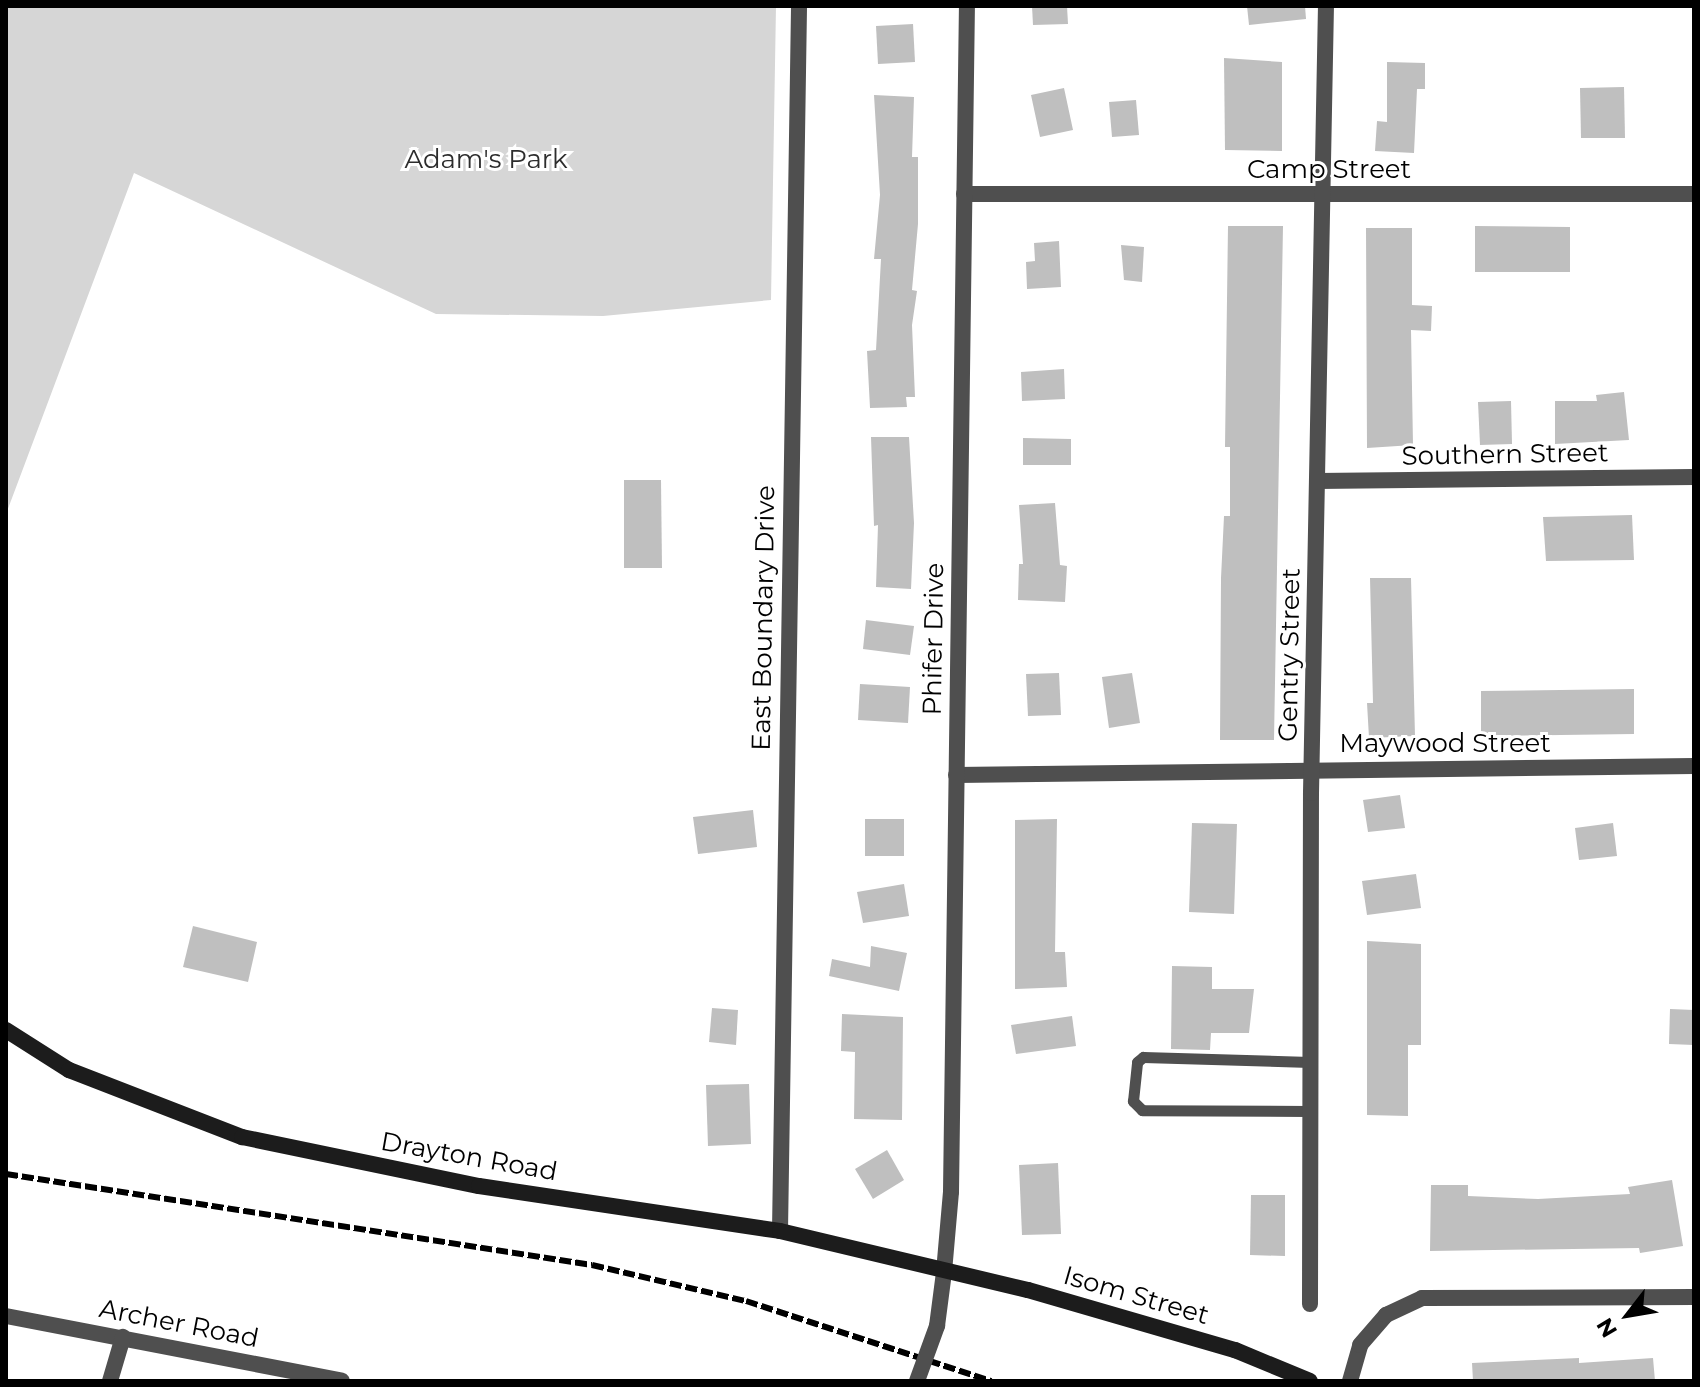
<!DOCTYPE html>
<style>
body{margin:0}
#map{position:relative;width:1700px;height:1387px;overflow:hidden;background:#fff;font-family:Montserrat,sans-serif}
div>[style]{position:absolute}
.green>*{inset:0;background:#d6d6d6}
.building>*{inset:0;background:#bfbfbf}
.service>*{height:11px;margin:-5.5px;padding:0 5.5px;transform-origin:5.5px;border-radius:5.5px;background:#4f4f4f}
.minor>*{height:16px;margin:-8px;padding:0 8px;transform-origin:8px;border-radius:8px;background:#4f4f4f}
.tertiary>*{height:16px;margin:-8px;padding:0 8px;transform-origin:8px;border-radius:8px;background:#4f4f4f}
.secondary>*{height:16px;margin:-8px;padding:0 8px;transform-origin:8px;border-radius:8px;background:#1c1c1c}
.rail>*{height:6px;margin-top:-3px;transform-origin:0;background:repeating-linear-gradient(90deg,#000 0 12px,transparent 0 16px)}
.tertiary-bridge>*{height:16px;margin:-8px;padding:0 8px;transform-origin:8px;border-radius:8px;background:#4f4f4f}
span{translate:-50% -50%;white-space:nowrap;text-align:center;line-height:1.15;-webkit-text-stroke:6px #fff;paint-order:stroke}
.park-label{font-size:26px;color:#2d2d2d}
.street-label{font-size:26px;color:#000}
.frame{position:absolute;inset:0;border:8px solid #000;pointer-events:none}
.north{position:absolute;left:1588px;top:1275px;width:80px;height:80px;-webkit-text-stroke:6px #fff;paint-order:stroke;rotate:239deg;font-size:22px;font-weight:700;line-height:32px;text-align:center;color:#000}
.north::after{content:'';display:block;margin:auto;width:28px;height:36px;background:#000;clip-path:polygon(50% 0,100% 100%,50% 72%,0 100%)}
</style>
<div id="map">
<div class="green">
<i style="clip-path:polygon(6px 6px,776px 6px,771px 300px,603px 316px,436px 314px,134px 173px,6px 514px)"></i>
</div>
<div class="building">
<i style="clip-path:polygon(1032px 6px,1067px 6px,1068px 24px,1033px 25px)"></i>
<i style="clip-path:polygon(1247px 6px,1305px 6px,1306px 19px,1249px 25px)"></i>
<i style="clip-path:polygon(913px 24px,915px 62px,878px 64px,876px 26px)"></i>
<i style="clip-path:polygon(1224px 58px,1282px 62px,1282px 151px,1225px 150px)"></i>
<i style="clip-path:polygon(1387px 62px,1425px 63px,1425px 89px,1417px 89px,1414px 153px,1375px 151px,1377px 121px,1387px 122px)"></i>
<i style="clip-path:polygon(1624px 87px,1625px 138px,1581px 138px,1580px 88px)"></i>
<i style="clip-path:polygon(1064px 88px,1073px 130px,1040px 137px,1031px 95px)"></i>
<i style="clip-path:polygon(874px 95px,914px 97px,912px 157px,918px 157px,918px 224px,912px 290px,917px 291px,912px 325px,915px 397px,906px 397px,907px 407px,870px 408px,867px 351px,876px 350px,881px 259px,874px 259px,880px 195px)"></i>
<i style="clip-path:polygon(1136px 100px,1139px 135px,1112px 137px,1109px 102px)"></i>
<i style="clip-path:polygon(1228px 226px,1283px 226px,1274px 740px,1220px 740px,1221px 578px,1224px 516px,1230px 516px,1230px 447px,1225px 447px)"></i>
<i style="clip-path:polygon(1475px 226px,1570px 227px,1570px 272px,1475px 272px)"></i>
<i style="clip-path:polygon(1366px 228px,1412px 228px,1412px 305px,1432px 306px,1431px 331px,1411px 330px,1413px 445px,1367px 448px)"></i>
<i style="clip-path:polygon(1059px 241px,1061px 287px,1027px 289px,1026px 262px,1035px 261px,1034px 243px)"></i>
<i style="clip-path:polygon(1121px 245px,1144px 247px,1142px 282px,1124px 280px)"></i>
<i style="clip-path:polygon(1064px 369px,1065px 399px,1022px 401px,1021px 372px)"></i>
<i style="clip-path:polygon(1624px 392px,1629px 440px,1555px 444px,1555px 401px,1597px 401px,1596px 395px)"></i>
<i style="clip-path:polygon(1511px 401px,1512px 444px,1480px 445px,1478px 402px)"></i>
<i style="clip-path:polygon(871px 437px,909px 437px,914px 523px,911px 589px,876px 587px,878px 525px,874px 526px)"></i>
<i style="clip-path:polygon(1023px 438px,1071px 439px,1071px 465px,1023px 465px)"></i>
<i style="clip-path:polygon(624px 480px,661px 480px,662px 568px,624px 568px)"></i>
<i style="clip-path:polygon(1055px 503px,1060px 565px,1067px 566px,1065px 602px,1018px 600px,1019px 564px,1023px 564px,1019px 505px)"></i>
<i style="clip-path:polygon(1632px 515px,1634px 560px,1546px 561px,1543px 517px)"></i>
<i style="clip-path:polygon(1370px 578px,1411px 578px,1415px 736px,1369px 738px,1367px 703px,1373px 703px)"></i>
<i style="clip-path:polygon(866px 620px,914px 626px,910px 655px,863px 649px)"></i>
<i style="clip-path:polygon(1059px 673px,1061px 715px,1028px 716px,1026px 674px)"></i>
<i style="clip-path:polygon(1132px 673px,1140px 723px,1109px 728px,1102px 677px)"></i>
<i style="clip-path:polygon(860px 684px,910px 687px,908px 723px,858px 720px)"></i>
<i style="clip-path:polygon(1634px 689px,1634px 734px,1481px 736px,1481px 691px)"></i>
<i style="clip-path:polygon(1400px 795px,1405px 828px,1368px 832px,1363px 800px)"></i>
<i style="clip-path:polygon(753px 810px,757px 847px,698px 854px,693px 817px)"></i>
<i style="clip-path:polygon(865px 819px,904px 819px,904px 856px,865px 856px)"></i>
<i style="clip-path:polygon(1057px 819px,1055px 952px,1065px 952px,1067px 987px,1015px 989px,1015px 820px)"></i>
<i style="clip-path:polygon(1192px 823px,1237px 824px,1234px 914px,1189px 912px)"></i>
<i style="clip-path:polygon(1613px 823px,1617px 856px,1579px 860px,1575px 828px)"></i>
<i style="clip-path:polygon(1416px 874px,1421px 908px,1367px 915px,1362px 881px)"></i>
<i style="clip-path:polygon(904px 884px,909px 916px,863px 923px,857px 892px)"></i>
<i style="clip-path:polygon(193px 926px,257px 942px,248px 982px,183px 967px)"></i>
<i style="clip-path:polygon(1367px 941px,1421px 944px,1421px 1045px,1408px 1045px,1408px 1116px,1367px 1115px)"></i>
<i style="clip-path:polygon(871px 946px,907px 953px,899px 991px,829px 976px,832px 959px,870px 967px)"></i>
<i style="clip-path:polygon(1172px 966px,1212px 967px,1212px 989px,1254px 989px,1249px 1033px,1211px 1033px,1210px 1050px,1171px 1049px)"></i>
<i style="clip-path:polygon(712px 1008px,738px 1010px,736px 1045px,709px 1042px)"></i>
<i style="clip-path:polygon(1670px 1009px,1694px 1010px,1694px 1045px,1669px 1044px)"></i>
<i style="clip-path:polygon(842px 1014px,903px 1017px,902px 1120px,854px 1119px,855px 1052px,841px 1051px)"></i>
<i style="clip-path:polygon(1072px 1016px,1076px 1046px,1016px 1054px,1011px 1025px)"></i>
<i style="clip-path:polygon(749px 1084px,751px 1144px,708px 1146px,706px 1085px)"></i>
<i style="clip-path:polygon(887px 1150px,904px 1180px,873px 1199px,855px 1169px)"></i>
<i style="clip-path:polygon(1058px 1163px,1061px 1234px,1022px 1235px,1019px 1165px)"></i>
<i style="clip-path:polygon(1672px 1180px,1683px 1246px,1640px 1253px,1639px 1248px,1430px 1251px,1431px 1185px,1468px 1185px,1468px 1196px,1538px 1199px,1630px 1194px,1628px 1187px)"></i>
<i style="clip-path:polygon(1251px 1195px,1285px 1195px,1285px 1256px,1250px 1255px)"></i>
<i style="clip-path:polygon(1579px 1358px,1579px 1363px,1653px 1358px,1655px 1381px,1473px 1381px,1472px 1363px)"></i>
</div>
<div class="service">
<i style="left:1309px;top:1111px;width:167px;rotate:-179.7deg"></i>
<i style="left:1142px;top:1110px;width:13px;rotate:-135deg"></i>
<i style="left:1133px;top:1101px;width:39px;rotate:-84deg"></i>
<i style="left:1137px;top:1062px;width:8px;rotate:-40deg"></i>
<i style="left:1143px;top:1057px;width:167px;rotate:1.7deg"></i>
</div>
<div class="minor">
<i style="left:964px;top:194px;width:730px"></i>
<i style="left:1317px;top:481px;width:377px;rotate:-0.6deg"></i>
<i style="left:956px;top:775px;width:738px;rotate:-0.7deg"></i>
<i style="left:780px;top:1231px;width:1225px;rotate:-89.11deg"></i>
<i style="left:944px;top:1272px;width:80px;rotate:-85deg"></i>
<i style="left:951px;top:1192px;width:1186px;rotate:-89.23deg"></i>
<i style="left:1310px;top:1304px;width:511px;rotate:-89.89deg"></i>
<i style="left:1311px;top:793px;width:787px;rotate:-88.91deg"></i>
<i style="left:6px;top:1316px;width:342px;rotate:10.9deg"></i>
<i style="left:110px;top:1381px;width:46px;rotate:-73.5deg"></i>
<i style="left:1350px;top:1381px;width:37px;rotate:-74deg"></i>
<i style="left:1360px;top:1345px;width:40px;rotate:-49deg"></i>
<i style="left:1386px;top:1315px;width:40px;rotate:-25deg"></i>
<i style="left:1422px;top:1298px;width:272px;rotate:-0.2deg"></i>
</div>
<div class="tertiary">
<i style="left:937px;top:1326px;width:54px;rotate:-82.6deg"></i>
</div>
<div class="secondary">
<i style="left:6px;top:1030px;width:75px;rotate:32.4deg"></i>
<i style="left:69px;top:1070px;width:186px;rotate:21.2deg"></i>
<i style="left:242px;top:1137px;width:242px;rotate:11.7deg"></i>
<i style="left:479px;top:1186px;width:304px;rotate:8.5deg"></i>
<i style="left:780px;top:1231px;width:255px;rotate:13.4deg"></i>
<i style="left:1028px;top:1290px;width:216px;rotate:16.2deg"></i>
<i style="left:1235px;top:1350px;width:81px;rotate:22.5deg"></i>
</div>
<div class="rail">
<i style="left:6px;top:1174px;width:593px;rotate:8.83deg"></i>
<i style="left:592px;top:1265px;width:158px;rotate:13.2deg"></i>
<i style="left:746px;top:1301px;width:258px;rotate:18.1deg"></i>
</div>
<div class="tertiary-bridge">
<i style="left:917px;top:1381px;width:59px;rotate:-70deg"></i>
</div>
<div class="park-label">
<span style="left:486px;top:160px">Adam's Park</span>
</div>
<div class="street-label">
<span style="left:1329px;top:170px">Camp Street</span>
<span style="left:1505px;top:455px;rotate:-1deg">Southern Street</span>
<span style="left:764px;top:618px;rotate:-89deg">East Boundary Drive</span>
<span style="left:934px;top:639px;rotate:-89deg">Phifer Drive</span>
<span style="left:1290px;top:655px;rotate:-89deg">Gentry Street</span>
<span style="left:1445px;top:744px">Maywood Street</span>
<span style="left:469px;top:1157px;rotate:10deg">Drayton Road</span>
<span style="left:1136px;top:1296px;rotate:16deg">Isom Street</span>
<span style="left:179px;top:1324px;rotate:11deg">Archer Road</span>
</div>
<div class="frame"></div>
<div class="north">N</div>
</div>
